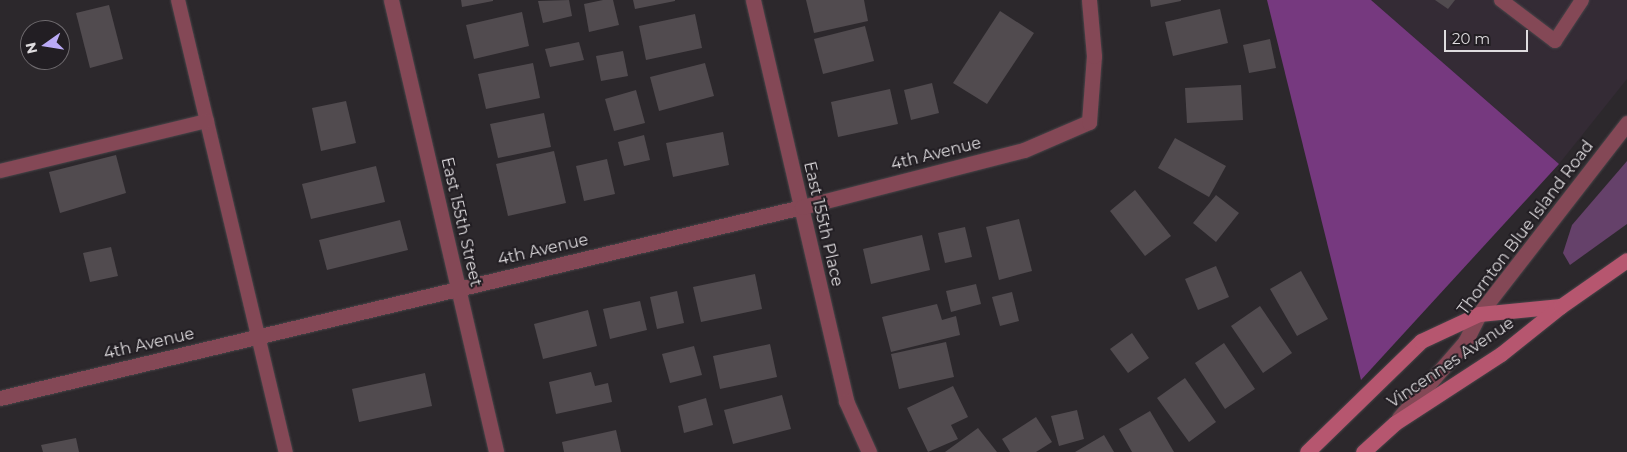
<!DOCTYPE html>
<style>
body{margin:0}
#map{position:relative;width:1627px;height:452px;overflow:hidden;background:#2c282c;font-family:Montserrat,sans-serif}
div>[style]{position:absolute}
.built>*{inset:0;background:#342b35}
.green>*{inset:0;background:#65416a}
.forest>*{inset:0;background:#76397f}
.building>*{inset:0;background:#514b4f}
.roads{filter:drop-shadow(0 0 1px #494549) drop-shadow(0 0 1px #494549)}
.lane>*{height:14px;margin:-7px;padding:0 7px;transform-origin:7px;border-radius:7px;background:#844856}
.street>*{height:15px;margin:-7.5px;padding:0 7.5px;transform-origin:7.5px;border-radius:7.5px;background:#844856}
.secondary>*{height:15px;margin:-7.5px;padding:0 7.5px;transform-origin:7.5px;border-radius:7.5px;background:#b6566f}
span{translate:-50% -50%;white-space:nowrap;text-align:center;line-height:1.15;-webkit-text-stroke:4px #221e23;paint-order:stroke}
.street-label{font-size:16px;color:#dfdcdf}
.north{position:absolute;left:20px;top:20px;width:50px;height:50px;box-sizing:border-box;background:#221e23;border:1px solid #6e6a6e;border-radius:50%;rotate:257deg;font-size:14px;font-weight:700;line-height:20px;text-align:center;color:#dfdcdf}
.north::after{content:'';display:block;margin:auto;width:18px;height:22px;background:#baaaf6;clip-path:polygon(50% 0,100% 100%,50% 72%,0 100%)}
.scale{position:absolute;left:1444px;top:30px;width:84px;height:22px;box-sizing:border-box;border:2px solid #dfdcdf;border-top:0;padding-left:6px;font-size:15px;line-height:18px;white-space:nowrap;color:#dfdcdf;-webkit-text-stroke:4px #221e23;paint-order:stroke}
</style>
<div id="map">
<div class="built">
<i style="clip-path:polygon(1371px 0,1627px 0,1627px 79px,1559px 164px)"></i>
</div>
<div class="green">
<i style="clip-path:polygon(1627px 161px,1627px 224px,1570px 265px,1563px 253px,1572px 225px)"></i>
</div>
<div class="forest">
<i style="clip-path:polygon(1267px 0,1371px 0,1559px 164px,1361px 380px)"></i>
</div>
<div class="building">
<i style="clip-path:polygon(461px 0,493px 0,493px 1px,462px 7px)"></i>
<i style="clip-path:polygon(569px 0,572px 16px,543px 23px,538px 1px)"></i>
<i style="clip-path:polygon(603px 0,613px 0,619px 25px,589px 32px,584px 4px)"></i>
<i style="clip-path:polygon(633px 0,675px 0,675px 1px,635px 9px)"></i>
<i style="clip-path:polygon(806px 0,864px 0,868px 21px,814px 33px)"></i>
<i style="clip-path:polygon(1150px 0,1181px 0,1181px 1px,1151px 7px)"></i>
<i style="clip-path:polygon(1435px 0,1455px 0,1448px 9px)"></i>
<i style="clip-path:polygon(109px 5px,123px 59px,90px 68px,76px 13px)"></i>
<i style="clip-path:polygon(1220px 9px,1228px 43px,1173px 56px,1165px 22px)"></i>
<i style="clip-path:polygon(1000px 11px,1034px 33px,987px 104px,953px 83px)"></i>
<i style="clip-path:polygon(522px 12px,529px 46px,474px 59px,466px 25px)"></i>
<i style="clip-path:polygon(695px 14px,702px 48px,646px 60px,639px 26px)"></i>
<i style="clip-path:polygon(865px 26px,874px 61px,823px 74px,814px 39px)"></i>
<i style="clip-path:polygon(1270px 39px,1276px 68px,1249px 73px,1243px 45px)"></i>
<i style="clip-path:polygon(579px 42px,584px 60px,550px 67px,545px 49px)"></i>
<i style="clip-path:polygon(623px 51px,628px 76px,601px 81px,596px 56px)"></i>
<i style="clip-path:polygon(533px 63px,540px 98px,486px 109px,478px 74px)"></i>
<i style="clip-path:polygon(705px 63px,714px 96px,659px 111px,650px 77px)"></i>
<i style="clip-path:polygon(932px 83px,939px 113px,911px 120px,904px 90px)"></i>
<i style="clip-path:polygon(1241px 85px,1243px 120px,1187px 123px,1185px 88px)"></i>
<i style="clip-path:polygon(890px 89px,898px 124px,838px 137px,831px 102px)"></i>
<i style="clip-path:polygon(636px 90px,645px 123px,614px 131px,605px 99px)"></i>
<i style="clip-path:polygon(346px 101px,356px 143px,321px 151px,312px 108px)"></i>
<i style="clip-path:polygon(544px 113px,551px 147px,498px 158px,490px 124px)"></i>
<i style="clip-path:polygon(723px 132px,729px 165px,673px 177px,666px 143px)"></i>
<i style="clip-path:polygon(644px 135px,650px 160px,624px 166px,618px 142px)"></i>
<i style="clip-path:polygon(1175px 138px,1226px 166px,1209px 197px,1158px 168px)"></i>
<i style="clip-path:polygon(554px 151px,566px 203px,508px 216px,496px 164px)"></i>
<i style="clip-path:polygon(116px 155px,126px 193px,60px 213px,49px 172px)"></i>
<i style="clip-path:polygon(607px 159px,615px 194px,584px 201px,576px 166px)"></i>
<i style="clip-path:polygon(376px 166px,385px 202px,311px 219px,302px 184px)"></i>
<i style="clip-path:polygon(1135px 190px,1171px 236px,1145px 256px,1110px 211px)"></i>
<i style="clip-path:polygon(1216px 195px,1239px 213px,1216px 242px,1193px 223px)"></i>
<i style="clip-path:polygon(1019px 219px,1032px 271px,999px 280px,986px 227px)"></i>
<i style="clip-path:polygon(400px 220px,408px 250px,327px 270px,319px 240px)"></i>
<i style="clip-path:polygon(965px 227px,972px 257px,945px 263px,938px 233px)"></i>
<i style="clip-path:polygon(922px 235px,930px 270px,871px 284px,863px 249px)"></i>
<i style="clip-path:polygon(111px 247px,118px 276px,90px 282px,83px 253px)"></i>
<i style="clip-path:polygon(1216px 266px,1229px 297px,1198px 310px,1185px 279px)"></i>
<i style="clip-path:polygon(1301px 271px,1328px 319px,1297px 336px,1270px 289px)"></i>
<i style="clip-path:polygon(755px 274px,762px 309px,701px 322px,693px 287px)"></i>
<i style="clip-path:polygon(976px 284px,981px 304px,951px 312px,946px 291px)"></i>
<i style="clip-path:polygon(677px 291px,684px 323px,657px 329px,650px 297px)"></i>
<i style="clip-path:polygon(1012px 292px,1019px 321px,1000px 326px,992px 297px)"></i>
<i style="clip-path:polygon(640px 301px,647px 330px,610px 339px,603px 309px)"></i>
<i style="clip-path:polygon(937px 304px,942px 320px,956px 316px,960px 335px,891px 352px,882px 317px)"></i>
<i style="clip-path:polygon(1260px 306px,1292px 353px,1263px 373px,1231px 326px)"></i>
<i style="clip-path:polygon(588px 310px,597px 346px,543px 359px,534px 324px)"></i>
<i style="clip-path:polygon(1132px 333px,1149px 358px,1128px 373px,1110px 349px)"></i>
<i style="clip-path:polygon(946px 342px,954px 377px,899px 389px,891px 354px)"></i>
<i style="clip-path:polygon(1224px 343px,1255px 389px,1225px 409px,1195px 363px)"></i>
<i style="clip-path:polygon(770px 344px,777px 377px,720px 389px,713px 356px)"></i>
<i style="clip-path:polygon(694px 346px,702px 375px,670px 383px,662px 354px)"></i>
<i style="clip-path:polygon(591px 372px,595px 386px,608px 383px,612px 402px,556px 414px,549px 382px)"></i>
<i style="clip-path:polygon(425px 373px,432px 406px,359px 422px,352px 389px)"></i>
<i style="clip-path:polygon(1185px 378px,1216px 422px,1189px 442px,1157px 398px)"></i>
<i style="clip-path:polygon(953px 386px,968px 417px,951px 425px,958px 439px,928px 452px,907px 408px)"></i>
<i style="clip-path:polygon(782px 395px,791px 429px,733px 444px,724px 410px)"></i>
<i style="clip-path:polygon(706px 398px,713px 425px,684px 433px,678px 406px)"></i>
<i style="clip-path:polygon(1077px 410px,1084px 439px,1059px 446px,1051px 416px)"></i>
<i style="clip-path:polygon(1150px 411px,1174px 452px,1132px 452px,1119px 429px)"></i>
<i style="clip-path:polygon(1036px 417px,1052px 442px,1036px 452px,1010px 452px,1002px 439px)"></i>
<i style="clip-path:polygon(978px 428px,997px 452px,945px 452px)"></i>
<i style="clip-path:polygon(616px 430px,621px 452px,564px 452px,562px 442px)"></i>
<i style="clip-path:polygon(1104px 435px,1114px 452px,1075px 452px)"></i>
<i style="clip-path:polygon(76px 438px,79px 452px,43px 452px,41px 445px)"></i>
</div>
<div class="roads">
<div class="lane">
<i style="left:178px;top:0;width:465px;rotate:76.6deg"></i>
<i style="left:1501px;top:0;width:68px;rotate:37.2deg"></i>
<i style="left:1555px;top:41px;width:49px;rotate:-56.6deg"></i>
<i style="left:0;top:171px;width:213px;rotate:-13.6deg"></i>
</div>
<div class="street">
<i style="left:391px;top:0;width:464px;rotate:76.9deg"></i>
<i style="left:753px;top:0;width:412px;rotate:76.9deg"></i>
<i style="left:846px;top:401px;width:56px;rotate:65.7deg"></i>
<i style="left:0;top:398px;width:824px;rotate:-13.4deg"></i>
<i style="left:802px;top:207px;width:229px;rotate:-14.4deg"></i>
<i style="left:1024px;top:150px;width:71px;rotate:-23.3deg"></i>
<i style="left:1089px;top:122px;width:66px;rotate:-85.7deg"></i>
<i style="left:1094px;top:56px;width:56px;rotate:-95.1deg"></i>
<i style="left:1399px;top:418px;width:101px;rotate:-49deg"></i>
<i style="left:1465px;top:342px;width:31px;rotate:-63deg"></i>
<i style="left:1479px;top:314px;width:242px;rotate:-52.2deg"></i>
</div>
<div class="secondary">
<i style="left:1307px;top:452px;width:159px;rotate:-44.2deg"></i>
<i style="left:1421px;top:341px;width:64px;rotate:-25deg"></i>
<i style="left:1479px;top:314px;width:82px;rotate:-5.6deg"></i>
<i style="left:1363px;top:452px;width:43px;rotate:-42.2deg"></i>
<i style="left:1395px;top:423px;width:126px;rotate:-33.1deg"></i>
<i style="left:1501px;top:354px;width:77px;rotate:-38.7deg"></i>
<i style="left:1561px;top:306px;width:80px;rotate:-34.9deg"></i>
</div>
</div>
<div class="street-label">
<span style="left:936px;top:154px;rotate:-14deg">4th Avenue</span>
<span style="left:461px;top:222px;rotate:77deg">East 155th Street</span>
<span style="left:823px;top:224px;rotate:77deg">East 155th Place</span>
<span style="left:1526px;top:228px;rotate:-53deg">Thornton Blue Island Road</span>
<span style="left:543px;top:250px;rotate:-13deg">4th Avenue</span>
<span style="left:149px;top:344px;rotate:-13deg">4th Avenue</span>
<span style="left:1451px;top:363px;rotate:-34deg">Vincennes Avenue</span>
</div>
<div class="north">N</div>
<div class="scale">20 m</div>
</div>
